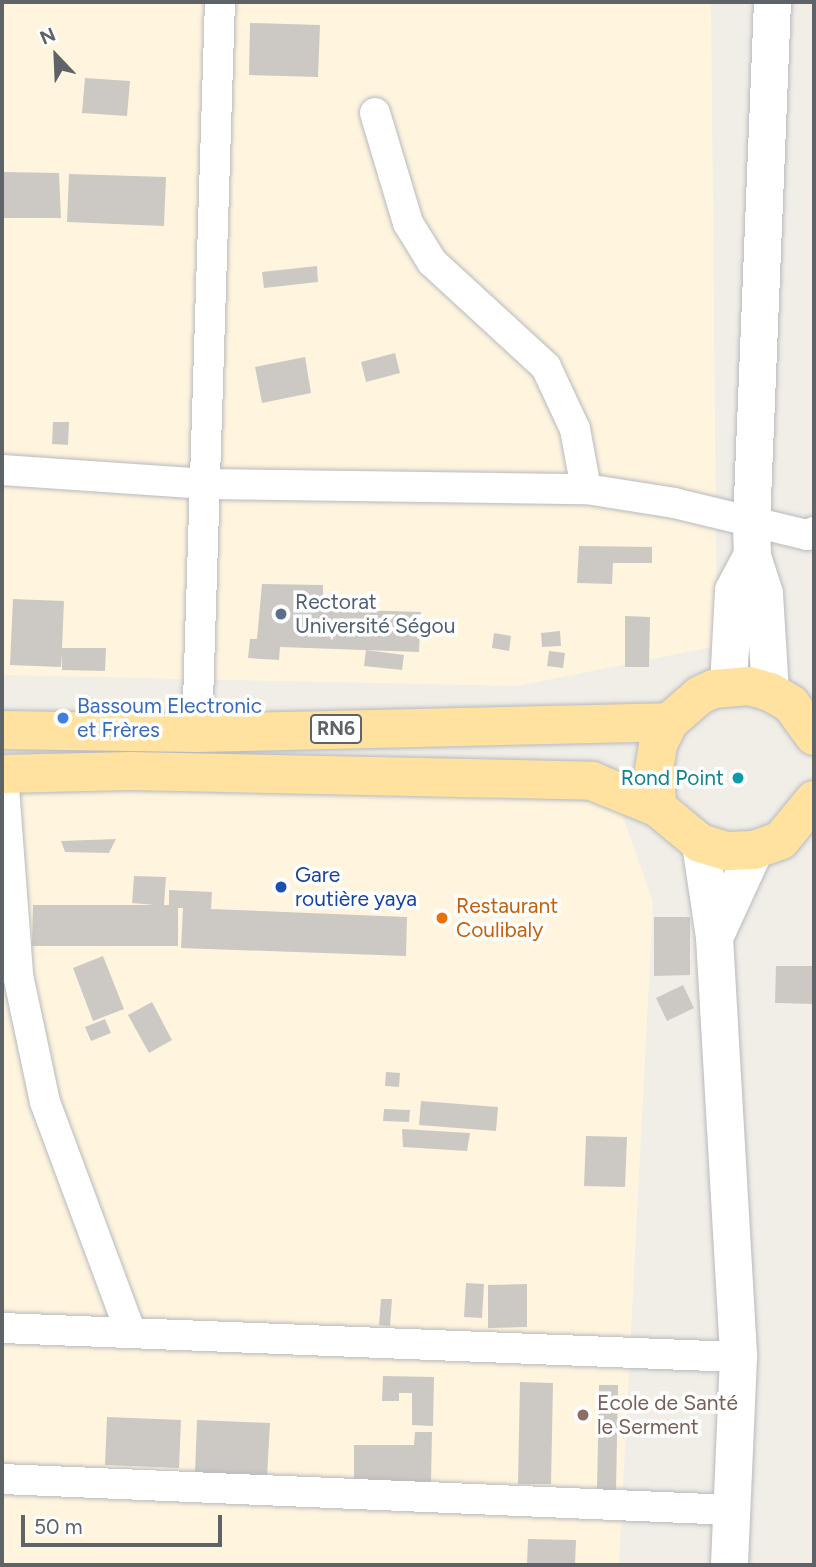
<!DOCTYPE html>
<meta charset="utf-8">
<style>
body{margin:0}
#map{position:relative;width:816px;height:1567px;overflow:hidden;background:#f1eee7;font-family:Figtree,sans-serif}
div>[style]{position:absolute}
.commercial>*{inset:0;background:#fff5de}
.building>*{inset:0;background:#ccc9c4}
.roads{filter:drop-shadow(0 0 2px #b7babe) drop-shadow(0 0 2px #b7babe)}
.minor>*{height:30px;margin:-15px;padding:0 15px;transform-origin:15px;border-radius:15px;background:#fff}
.tertiary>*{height:37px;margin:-18.5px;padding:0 18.5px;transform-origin:18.5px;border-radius:18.5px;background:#fff}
.trunk>*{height:38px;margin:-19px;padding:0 19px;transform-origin:19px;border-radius:19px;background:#ffe29f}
.dots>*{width:19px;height:19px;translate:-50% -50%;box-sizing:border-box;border:4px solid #fff;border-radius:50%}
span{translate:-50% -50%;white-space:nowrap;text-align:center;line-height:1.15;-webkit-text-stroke:7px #fff;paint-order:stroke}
.shield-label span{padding:2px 5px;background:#fff;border:2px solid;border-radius:5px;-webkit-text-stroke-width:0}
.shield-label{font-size:19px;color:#5e6368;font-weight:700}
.service-label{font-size:21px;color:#4e5e75}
.left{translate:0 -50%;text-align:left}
.shop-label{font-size:21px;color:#366cbe}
.culture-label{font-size:21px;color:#0d838f}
.right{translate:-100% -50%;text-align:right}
.transit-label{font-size:21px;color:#164399}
.food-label{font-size:21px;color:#c56008}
.education-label{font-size:21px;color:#785e54}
.frame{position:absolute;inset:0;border:4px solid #5e6368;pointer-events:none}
.north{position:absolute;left:21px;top:21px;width:70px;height:70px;-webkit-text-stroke:5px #fff;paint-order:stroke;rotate:337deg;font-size:19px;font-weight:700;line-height:28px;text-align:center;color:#5e6368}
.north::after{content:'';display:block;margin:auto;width:24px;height:32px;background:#5e6368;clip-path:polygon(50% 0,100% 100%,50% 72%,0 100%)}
.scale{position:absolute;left:21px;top:1515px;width:201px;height:32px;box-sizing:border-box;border:4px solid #5e6368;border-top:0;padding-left:9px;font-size:21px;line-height:24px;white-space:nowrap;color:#5e6368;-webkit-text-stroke:5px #fff;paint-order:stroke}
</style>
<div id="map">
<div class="commercial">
<i style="clip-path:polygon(2px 2px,711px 2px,717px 646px,517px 686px,2px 675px)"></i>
<i style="clip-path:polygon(2px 778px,618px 803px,653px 902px,619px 1565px,2px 1565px)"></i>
</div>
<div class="building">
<i style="clip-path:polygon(250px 23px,320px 25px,318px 77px,249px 75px)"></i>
<i style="clip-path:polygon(85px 78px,130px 81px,127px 116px,82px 113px)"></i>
<i style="clip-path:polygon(2px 172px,59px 173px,61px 218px,2px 218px)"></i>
<i style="clip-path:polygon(69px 174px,166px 177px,164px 226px,67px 222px)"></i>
<i style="clip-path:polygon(317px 266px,318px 282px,264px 288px,262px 272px)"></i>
<i style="clip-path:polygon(395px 353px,400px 373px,366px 382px,361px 362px)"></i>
<i style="clip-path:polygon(305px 357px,311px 393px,262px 403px,255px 367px)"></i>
<i style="clip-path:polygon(53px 422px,69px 422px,68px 445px,52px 444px)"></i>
<i style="clip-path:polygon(579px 546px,652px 547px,652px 563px,613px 563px,612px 584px,577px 583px)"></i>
<i style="clip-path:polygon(262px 584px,323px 585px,323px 609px,421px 612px,419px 652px,280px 647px,279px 660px,248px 658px,250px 639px,257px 639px)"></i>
<i style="clip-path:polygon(13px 599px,64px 601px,62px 648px,106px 648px,105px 671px,62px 670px,62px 654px,61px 667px,10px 665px)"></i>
<i style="clip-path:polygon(625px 616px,650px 617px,649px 667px,625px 667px)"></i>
<i style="clip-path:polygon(560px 631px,561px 646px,542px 647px,541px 633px)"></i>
<i style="clip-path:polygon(494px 633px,511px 636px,509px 651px,492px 648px)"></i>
<i style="clip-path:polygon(366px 650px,404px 655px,402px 670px,364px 666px)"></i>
<i style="clip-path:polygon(549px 651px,565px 653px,563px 668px,547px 666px)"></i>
<i style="clip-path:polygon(116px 839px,109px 853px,65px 852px,61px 841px)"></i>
<i style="clip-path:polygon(134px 876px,166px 877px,164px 905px,169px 905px,169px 890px,212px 892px,211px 909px,407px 917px,406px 956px,181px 948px,183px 908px,178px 908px,178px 946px,32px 946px,33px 905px,154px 905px,132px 903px)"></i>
<i style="clip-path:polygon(654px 917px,690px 917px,690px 975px,654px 976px)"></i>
<i style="clip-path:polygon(103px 956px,124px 1009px,93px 1021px,73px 968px)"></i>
<i style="clip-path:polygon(776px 966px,814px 966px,814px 1004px,775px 1003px)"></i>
<i style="clip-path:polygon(683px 985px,694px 1008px,667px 1021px,656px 998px)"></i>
<i style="clip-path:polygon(152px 1002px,172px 1040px,149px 1053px,128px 1015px)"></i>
<i style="clip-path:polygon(105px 1019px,111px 1033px,91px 1041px,85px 1027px)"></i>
<i style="clip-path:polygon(386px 1072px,400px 1073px,399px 1087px,385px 1086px)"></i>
<i style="clip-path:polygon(421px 1101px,498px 1107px,496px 1131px,419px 1125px)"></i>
<i style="clip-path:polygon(384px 1109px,410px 1110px,409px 1122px,383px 1121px)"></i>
<i style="clip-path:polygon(402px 1129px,470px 1133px,467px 1151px,403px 1147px)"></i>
<i style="clip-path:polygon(586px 1136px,627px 1137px,625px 1187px,584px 1186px)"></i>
<i style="clip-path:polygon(466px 1283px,484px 1284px,482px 1318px,464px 1317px)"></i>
<i style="clip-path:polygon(527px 1284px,527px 1327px,488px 1328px,488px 1285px)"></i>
<i style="clip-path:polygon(381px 1299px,392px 1299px,390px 1326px,379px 1325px)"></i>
<i style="clip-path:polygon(383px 1376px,434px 1377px,433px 1426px,412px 1425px,412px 1393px,399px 1393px,399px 1401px,382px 1401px)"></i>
<i style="clip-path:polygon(520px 1382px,553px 1383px,551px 1484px,518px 1484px)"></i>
<i style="clip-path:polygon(599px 1385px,618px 1385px,616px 1491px,597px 1490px)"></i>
<i style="clip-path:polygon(107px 1417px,181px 1420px,179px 1468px,105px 1465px)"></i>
<i style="clip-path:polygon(197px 1420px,270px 1423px,267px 1477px,195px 1473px)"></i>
<i style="clip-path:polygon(415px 1432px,432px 1432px,431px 1483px,354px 1481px,354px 1445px,414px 1445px)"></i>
<i style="clip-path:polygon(528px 1539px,576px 1540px,575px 1565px,527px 1565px)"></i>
</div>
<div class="roads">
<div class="minor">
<i style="left:375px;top:113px;width:115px;rotate:73.3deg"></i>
<i style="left:408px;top:223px;width:46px;rotate:58.4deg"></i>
<i style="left:432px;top:262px;width:155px;rotate:42.6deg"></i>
<i style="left:546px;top:367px;width:68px;rotate:64.9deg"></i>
<i style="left:575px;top:429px;width:61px;rotate:79.6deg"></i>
<i style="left:2px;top:470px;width:205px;rotate:3.9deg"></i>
<i style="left:207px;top:484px;width:379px;rotate:0.8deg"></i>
<i style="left:586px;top:489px;width:89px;rotate:9deg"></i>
<i style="left:674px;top:503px;width:137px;rotate:13.5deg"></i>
<i style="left:807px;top:535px;width:8px;rotate:-23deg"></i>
<i style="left:197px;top:733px;width:731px;rotate:-88.2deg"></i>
<i style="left:3px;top:774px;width:202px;rotate:85.7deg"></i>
<i style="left:18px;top:975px;width:130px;rotate:78deg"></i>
<i style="left:45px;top:1102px;width:246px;rotate:69.6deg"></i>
<i style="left:2px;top:1328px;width:737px;rotate:2.26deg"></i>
<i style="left:2px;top:1479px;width:730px;rotate:2.43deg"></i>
</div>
<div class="tertiary">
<i style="left:728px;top:686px;width:96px;rotate:-87deg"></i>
<i style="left:733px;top:590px;width:40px;rotate:-62deg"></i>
<i style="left:770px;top:692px;width:99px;rotate:-93.5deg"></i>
<i style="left:764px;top:593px;width:40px;rotate:-108deg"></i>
<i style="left:752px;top:555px;width:31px;rotate:-92deg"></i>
<i style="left:751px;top:524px;width:522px;rotate:-87.7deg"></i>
<i style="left:700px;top:843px;width:95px;rotate:81.5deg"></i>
<i style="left:714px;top:937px;width:421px;rotate:86.7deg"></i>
<i style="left:738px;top:1357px;width:208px;rotate:92.5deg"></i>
<i style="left:714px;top:937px;width:96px;rotate:-65.3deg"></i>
</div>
<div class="trunk">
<i style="left:2px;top:730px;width:195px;rotate:0.9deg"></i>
<i style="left:197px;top:733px;width:472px;rotate:-1.3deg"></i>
<i style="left:814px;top:736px;width:39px;rotate:-126deg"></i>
<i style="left:791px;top:704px;width:24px;rotate:-150deg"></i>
<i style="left:770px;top:692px;width:22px;rotate:-164deg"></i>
<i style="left:749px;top:686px;width:36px;rotate:175deg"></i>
<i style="left:713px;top:689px;width:14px;rotate:155deg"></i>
<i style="left:700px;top:695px;width:41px;rotate:138.9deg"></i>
<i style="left:669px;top:722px;width:25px;rotate:116deg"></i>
<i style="left:658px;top:745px;width:26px;rotate:99deg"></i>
<i style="left:654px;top:771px;width:37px;rotate:84deg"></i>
<i style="left:658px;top:808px;width:55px;rotate:39.8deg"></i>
<i style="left:700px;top:843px;width:28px;rotate:17deg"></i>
<i style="left:727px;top:851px;width:27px;rotate:-2deg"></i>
<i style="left:754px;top:850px;width:29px;rotate:-20deg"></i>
<i style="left:781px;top:840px;width:52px;rotate:-50.5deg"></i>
<i style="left:2px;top:774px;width:128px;rotate:-1.3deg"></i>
<i style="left:130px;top:771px;width:462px;rotate:1.2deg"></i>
<i style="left:592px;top:781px;width:71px;rotate:22.2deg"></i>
</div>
</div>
<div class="dots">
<i style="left:281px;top:614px;background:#5c6f8a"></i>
<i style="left:63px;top:718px;background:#3f7fe0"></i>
<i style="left:738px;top:778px;background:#0f9aa8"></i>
<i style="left:281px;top:887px;background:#1a4fb4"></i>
<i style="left:442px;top:918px;background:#e8710a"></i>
<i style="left:583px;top:1415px;background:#8d6e63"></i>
</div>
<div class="shield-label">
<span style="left:336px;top:729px">RN6</span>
</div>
<div class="service-label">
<span class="left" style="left:295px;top:614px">Rectorat<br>Université Ségou</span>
</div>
<div class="shop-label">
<span class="left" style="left:77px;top:718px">Bassoum Electronic<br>et Frères</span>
</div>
<div class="culture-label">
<span class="right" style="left:724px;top:778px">Rond Point</span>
</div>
<div class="transit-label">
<span class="left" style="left:295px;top:887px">Gare<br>routière yaya</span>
</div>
<div class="food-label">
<span class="left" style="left:456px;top:918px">Restaurant<br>Coulibaly</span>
</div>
<div class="education-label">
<span class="left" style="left:597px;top:1415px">Ecole de Santé<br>le Serment</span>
</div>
<div class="frame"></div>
<div class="north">N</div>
<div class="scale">50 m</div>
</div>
